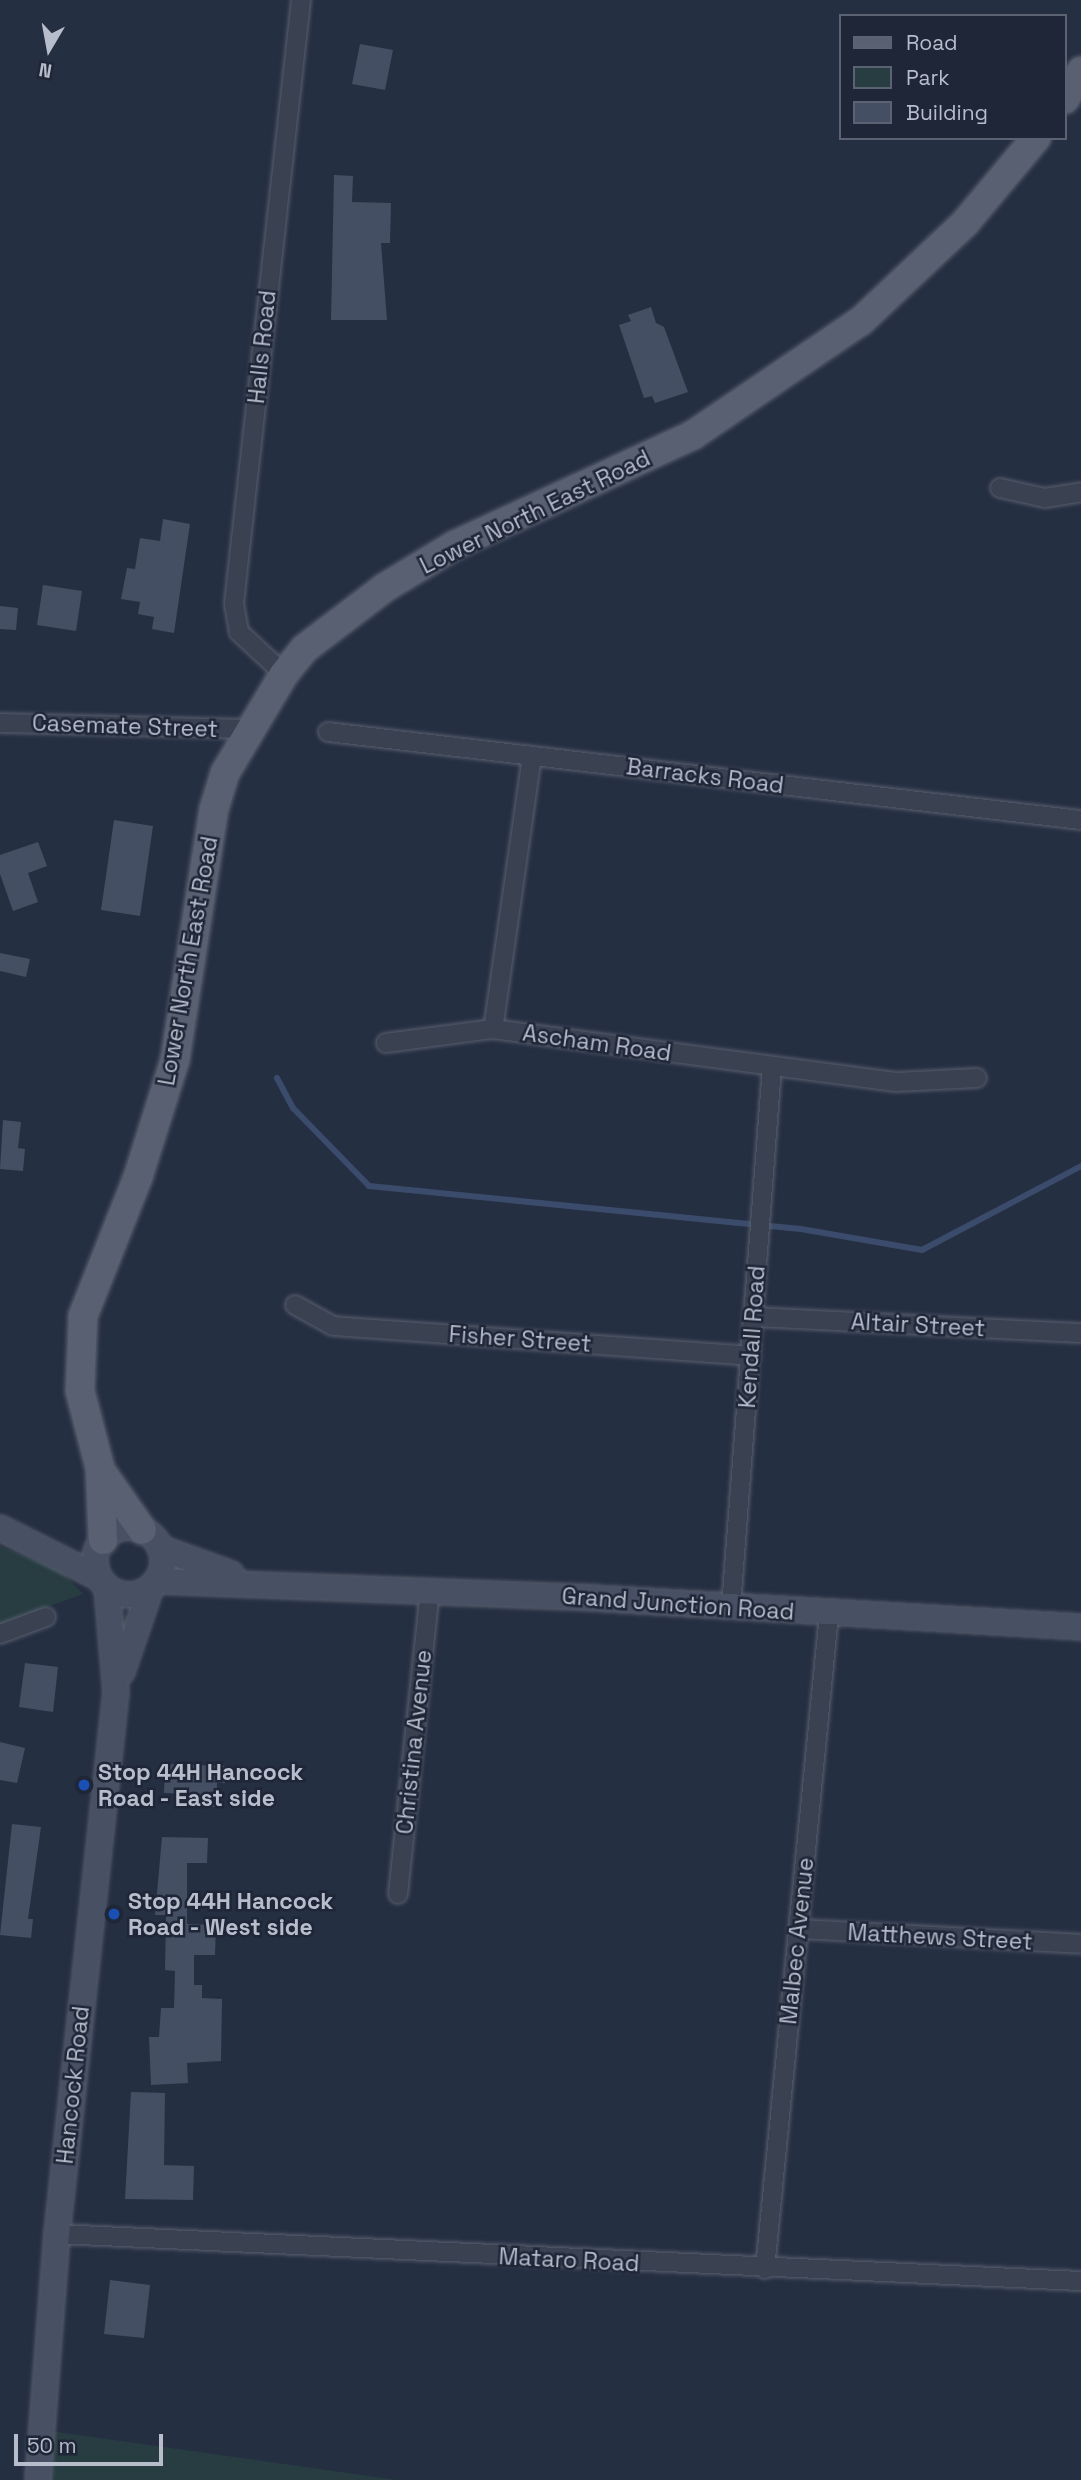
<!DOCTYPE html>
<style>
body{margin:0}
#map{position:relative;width:1081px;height:2480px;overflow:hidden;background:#252f42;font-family:"Space Grotesk",sans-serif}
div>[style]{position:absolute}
.green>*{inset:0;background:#273d42}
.stream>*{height:6px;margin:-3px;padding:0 3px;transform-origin:3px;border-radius:3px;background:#3b4b6b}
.building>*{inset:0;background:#444f64}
.roads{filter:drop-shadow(0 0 2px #585f6e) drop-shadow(0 0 2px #585f6e)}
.street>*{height:18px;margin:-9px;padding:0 9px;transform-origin:9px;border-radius:9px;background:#3a4151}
.secondary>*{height:24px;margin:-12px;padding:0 12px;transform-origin:12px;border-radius:12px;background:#485064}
.secondary>.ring{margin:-12px;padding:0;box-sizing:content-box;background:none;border:24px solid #485064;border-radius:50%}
.primary>*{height:28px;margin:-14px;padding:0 14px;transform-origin:14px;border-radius:14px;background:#586071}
.dots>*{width:19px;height:19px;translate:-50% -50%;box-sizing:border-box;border:4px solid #1e2637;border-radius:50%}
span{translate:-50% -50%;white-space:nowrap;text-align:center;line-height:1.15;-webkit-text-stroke:5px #1e2637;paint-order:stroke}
.street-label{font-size:23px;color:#b7bdcb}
.poi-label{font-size:23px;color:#b7bdcb;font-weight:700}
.left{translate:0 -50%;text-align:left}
.legend{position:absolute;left:839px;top:14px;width:228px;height:126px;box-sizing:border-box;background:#1e2637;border:2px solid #5b6272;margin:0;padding:9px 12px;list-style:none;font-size:21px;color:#b7bdcb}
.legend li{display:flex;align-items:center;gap:14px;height:35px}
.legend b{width:35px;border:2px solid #5b6272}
.north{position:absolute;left:14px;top:14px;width:70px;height:70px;-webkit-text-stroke:5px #1e2637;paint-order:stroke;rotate:190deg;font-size:19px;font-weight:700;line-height:28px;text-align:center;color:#b7bdcb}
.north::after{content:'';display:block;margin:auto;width:24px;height:32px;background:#b7bdcb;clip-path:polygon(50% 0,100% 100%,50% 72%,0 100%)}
.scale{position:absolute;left:14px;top:2434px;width:149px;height:32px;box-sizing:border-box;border:4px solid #b7bdcb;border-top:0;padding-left:9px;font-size:21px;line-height:24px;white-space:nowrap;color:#b7bdcb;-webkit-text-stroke:5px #1e2637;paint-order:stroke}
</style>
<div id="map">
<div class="green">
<i style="clip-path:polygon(0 1546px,62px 1572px,83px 1594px,0 1624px)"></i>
<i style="clip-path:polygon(43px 2430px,397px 2480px,38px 2480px)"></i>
</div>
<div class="stream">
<i style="left:277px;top:1078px;width:34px;rotate:62deg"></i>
<i style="left:293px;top:1108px;width:109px;rotate:45.7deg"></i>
<i style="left:369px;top:1186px;width:434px;rotate:5.7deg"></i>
<i style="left:801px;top:1229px;width:123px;rotate:9.8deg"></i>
<i style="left:922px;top:1250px;width:180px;rotate:-27.8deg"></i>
</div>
<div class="building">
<i style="clip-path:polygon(360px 44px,393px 50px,385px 90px,352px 84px)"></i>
<i style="clip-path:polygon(334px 175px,353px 176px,352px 202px,391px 203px,390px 243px,381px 243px,387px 320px,331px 320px)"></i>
<i style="clip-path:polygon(651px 307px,656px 323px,664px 327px,688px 392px,655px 403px,652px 396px,644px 398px,619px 325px,631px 321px,628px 315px)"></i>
<i style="clip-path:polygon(163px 519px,190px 524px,174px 633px,152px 629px,154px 617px,138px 614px,140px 602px,121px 599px,127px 568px,135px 569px,140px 538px,160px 541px)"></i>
<i style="clip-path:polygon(43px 585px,82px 591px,76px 631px,37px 625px)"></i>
<i style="clip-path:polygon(0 606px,18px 608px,16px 630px,0 629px)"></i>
<i style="clip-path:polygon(114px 820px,153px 826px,140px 916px,101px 910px)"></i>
<i style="clip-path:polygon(38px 842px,47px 866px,28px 873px,38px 902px,13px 911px,0 874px,0 855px)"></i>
<i style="clip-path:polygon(0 953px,30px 959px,26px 977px,0 971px)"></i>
<i style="clip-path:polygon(3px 1120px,21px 1122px,18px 1148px,25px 1149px,23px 1171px,0 1169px)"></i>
<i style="clip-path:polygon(25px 1663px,58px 1667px,53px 1712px,19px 1707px)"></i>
<i style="clip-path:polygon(0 1742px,25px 1748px,17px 1783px,0 1780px)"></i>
<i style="clip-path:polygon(165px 1764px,225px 1766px,225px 1783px,217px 1783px,216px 1807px,199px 1807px,199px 1794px,164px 1793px)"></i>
<i style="clip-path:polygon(12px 1824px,41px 1827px,28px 1919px,33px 1919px,31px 1938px,0 1935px)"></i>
<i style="clip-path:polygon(162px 1837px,208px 1838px,207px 1863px,187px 1863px,187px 1924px,216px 1925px,215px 1955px,194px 1955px,194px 1985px,202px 1985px,202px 1998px,222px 1999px,221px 2061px,187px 2063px,188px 2083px,151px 2085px,149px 2037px,159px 2037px,161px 2008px,174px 2008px,175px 1971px,165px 1970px,166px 1915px,155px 1915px)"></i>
<i style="clip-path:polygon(131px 2092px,165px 2093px,164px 2165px,194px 2166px,193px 2200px,125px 2199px)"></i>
<i style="clip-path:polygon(110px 2280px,150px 2285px,144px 2338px,104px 2334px)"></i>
</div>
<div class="roads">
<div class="street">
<i style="left:1000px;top:488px;width:46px;rotate:12.5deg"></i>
<i style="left:1045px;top:498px;width:36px;rotate:-9deg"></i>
<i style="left:284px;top:674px;width:62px;rotate:-137deg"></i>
<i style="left:239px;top:632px;width:29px;rotate:-100deg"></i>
<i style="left:234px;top:603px;width:607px;rotate:-83.66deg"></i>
<i style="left:0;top:723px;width:250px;rotate:1.4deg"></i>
<i style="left:328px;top:732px;width:758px;rotate:6.67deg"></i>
<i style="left:532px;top:756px;width:276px;rotate:98.1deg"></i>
<i style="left:493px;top:1029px;width:406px;rotate:7.5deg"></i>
<i style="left:896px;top:1082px;width:81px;rotate:-2.8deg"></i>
<i style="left:386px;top:1043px;width:108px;rotate:-7.5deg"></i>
<i style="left:295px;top:1305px;width:43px;rotate:28.9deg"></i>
<i style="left:333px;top:1326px;width:419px;rotate:4.1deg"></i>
<i style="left:754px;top:1317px;width:327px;rotate:2.8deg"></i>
<i style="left:731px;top:1607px;width:542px;rotate:-85.66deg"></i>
<i style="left:0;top:1634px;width:49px;rotate:-20.3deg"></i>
<i style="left:398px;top:1894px;width:306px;rotate:-84deg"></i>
<i style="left:799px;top:1929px;width:282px;rotate:3deg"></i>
<i style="left:57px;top:2234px;width:1025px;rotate:2.63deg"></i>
<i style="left:765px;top:2269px;width:658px;rotate:-84.42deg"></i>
</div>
<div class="secondary">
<i class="ring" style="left:95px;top:1527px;width:44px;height:44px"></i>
<i style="left:0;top:1528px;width:112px;rotate:26.6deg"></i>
<i style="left:160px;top:1548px;width:76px;rotate:20.1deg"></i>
<i style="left:156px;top:1581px;width:437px;rotate:2.2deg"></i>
<i style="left:593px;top:1598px;width:489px;rotate:3.4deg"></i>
<i style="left:122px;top:1672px;width:90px;rotate:-71.2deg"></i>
<i style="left:38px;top:2480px;width:247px;rotate:-85.6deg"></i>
<i style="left:57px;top:2234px;width:545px;rotate:-83.79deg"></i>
<i style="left:116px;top:1692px;width:105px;rotate:-94.9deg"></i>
</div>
<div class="primary">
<i style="left:1065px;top:99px;width:32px;rotate:-60deg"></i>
<i style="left:103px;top:1474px;width:68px;rotate:55.1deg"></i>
<i style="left:103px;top:1540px;width:72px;rotate:-92.4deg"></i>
<i style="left:100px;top:1468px;width:80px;rotate:-104.6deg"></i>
<i style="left:80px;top:1391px;width:75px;rotate:-87.7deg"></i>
<i style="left:83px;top:1316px;width:149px;rotate:-68.4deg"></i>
<i style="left:138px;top:1177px;width:123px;rotate:-72.5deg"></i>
<i style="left:175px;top:1060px;width:254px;rotate:-81.2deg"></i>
<i style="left:214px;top:809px;width:38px;rotate:-73deg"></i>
<i style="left:225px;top:773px;width:115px;rotate:-59.2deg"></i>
<i style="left:284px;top:674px;width:32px;rotate:-51deg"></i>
<i style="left:304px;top:649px;width:101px;rotate:-37.3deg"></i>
<i style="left:384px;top:588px;width:83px;rotate:-31.2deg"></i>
<i style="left:455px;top:545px;width:262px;rotate:-24.8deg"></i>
<i style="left:693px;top:435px;width:203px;rotate:-34.2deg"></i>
<i style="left:861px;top:321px;width:143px;rotate:-43.3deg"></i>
<i style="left:965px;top:223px;width:111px;rotate:-50.1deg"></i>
</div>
</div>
<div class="dots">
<i style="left:84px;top:1785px;background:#1a4fb4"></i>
<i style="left:114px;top:1914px;background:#1a4fb4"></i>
</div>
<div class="street-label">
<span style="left:262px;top:347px;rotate:-84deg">Halls Road</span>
<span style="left:535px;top:512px;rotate:-26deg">Lower North East Road</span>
<span style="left:125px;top:726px;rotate:2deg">Casemate Street</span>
<span style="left:705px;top:776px;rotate:7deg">Barracks Road</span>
<span style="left:188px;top:961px;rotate:-80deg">Lower North East Road</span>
<span style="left:597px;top:1043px;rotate:8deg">Ascham Road</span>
<span style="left:918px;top:1325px;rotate:3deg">Altair Street</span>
<span style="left:752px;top:1337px;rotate:-86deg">Kendall Road</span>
<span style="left:520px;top:1339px;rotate:4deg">Fisher Street</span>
<span style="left:678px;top:1604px;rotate:4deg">Grand Junction Road</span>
<span style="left:414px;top:1742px;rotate:-84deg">Christina Avenue</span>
<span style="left:940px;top:1937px;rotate:3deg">Matthews Street</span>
<span style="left:797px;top:1941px;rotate:-84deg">Malbec Avenue</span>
<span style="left:73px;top:2085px;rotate:-84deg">Hancock Road</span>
<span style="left:569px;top:2260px;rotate:3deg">Mataro Road</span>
</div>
<div class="poi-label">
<span class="left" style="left:98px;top:1785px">Stop 44H Hancock<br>Road - East side</span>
<span class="left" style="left:128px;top:1914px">Stop 44H Hancock<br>Road - West side</span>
</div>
<ul class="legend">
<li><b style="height:9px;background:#586071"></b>Road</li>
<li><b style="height:19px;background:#273d42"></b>Park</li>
<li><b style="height:19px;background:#444f64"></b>Building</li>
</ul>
<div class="north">N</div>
<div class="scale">50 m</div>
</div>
